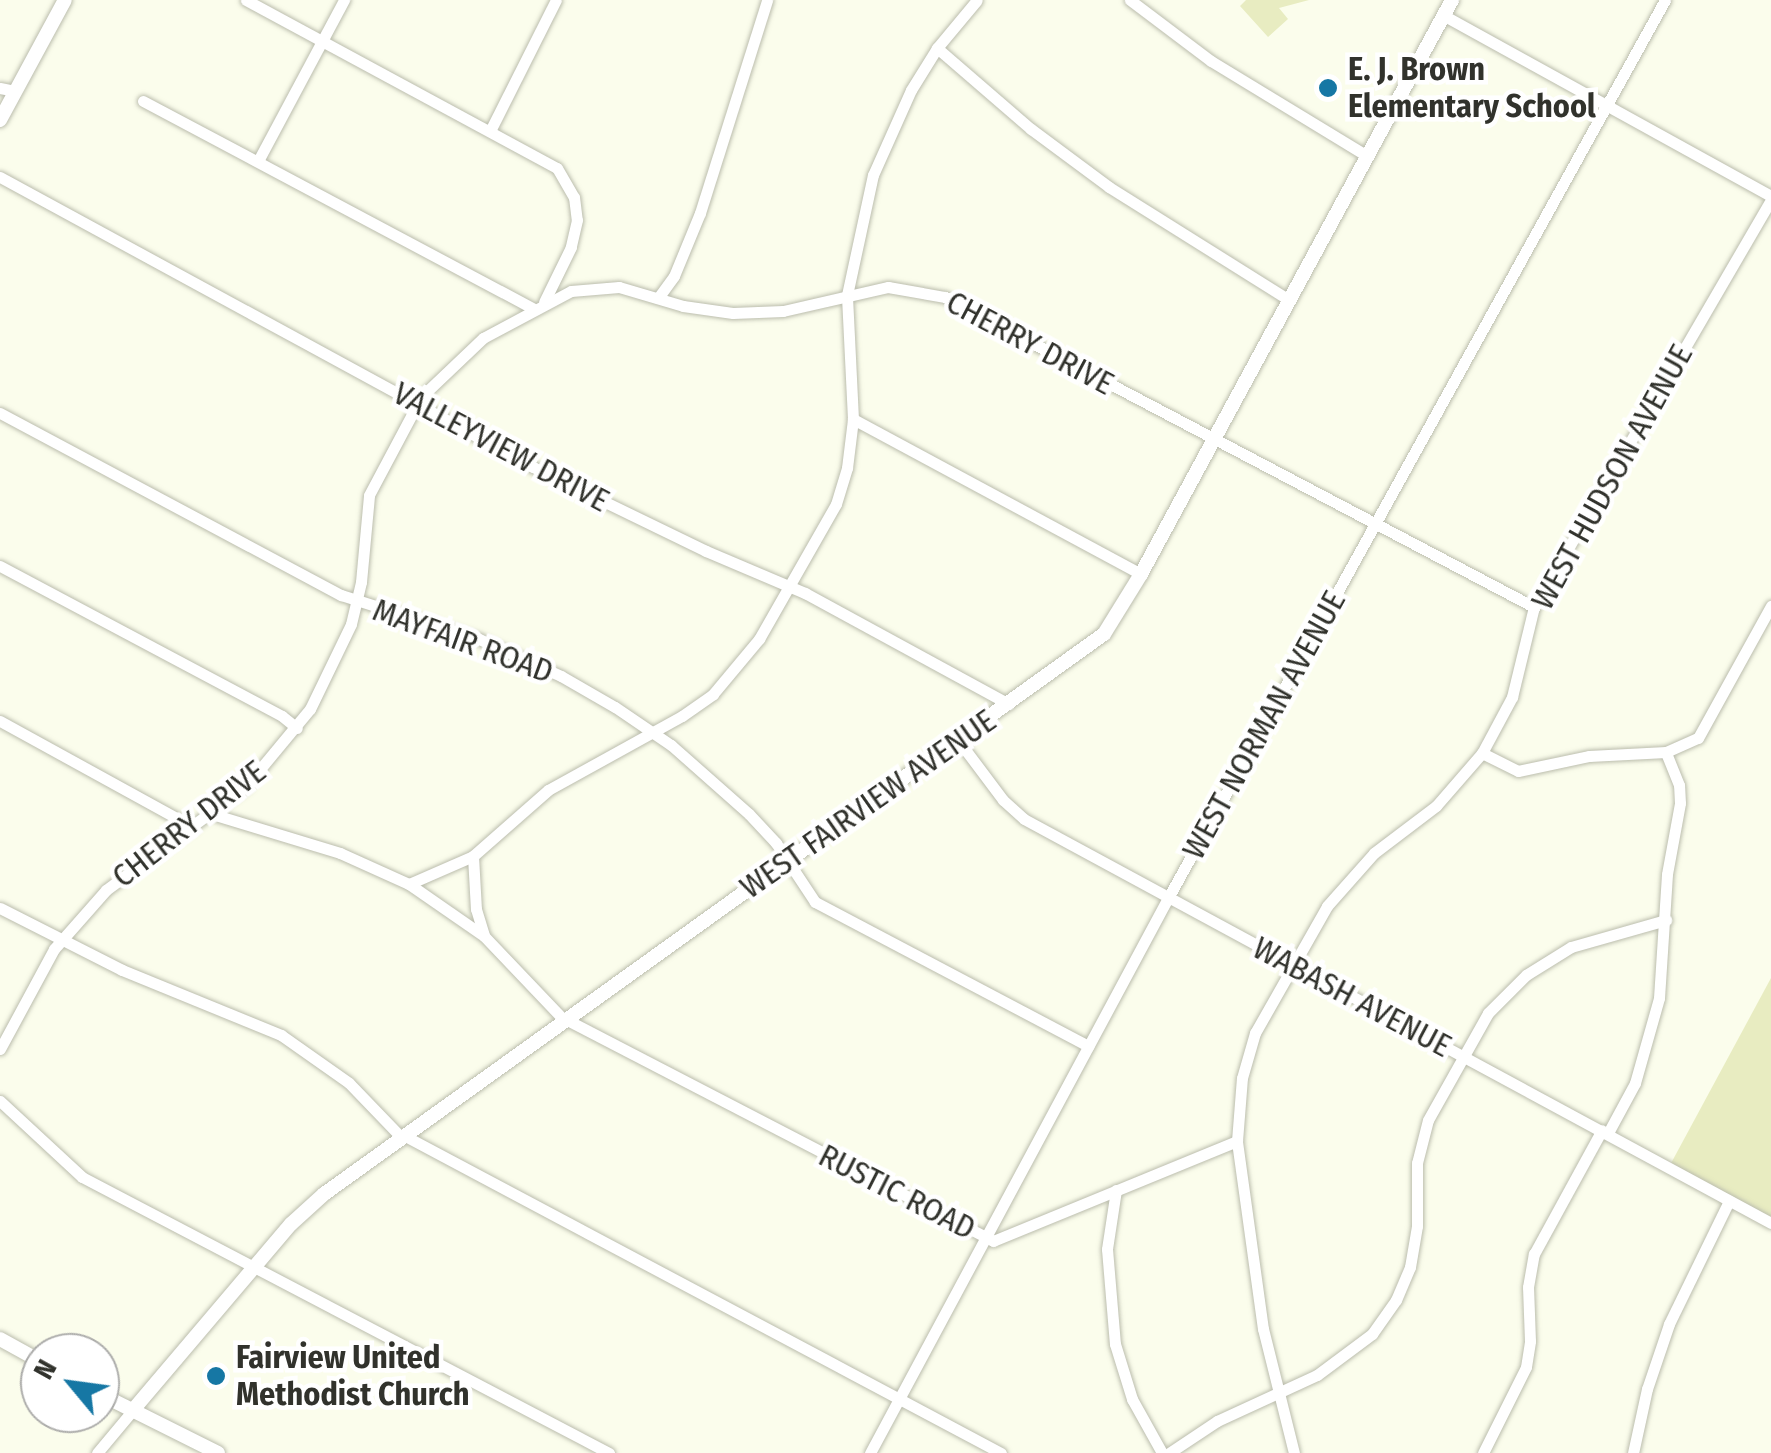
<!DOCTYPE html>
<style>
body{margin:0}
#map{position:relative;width:1771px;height:1453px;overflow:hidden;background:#fbfdec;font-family:"Fira Sans Condensed",sans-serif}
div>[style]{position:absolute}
.green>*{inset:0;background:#e8ecc1}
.roads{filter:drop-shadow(0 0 2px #bbbdad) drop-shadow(0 0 2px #bbbdad)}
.minor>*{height:11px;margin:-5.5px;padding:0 5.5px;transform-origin:5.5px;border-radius:5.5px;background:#fff}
.tertiary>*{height:14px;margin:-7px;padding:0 7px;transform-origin:7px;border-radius:7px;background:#fff}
.dots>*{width:28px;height:28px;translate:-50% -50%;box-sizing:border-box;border:5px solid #fff;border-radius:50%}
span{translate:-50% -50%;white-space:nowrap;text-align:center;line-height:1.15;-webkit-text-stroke:9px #fff;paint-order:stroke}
.poi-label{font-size:32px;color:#31322c;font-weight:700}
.left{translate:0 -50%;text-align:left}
.street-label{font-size:32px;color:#31322c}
.north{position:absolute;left:20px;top:1333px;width:100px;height:100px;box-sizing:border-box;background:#fff;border:2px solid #adadab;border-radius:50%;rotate:299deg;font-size:28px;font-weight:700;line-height:40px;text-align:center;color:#31322c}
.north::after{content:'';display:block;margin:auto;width:35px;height:45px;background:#1677a4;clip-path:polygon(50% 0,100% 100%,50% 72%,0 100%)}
</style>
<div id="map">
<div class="green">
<i style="clip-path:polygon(1246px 0,1309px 0,1279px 8px,1288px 19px,1268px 37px,1240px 6px)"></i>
<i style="clip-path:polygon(1771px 978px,1771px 1223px,1669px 1167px)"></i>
</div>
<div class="roads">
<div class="minor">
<i style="left:246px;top:0;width:353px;rotate:28.4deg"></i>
<i style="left:557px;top:168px;width:34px;rotate:60deg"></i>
<i style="left:574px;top:197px;width:23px;rotate:83deg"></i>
<i style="left:577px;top:220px;width:28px;rotate:103deg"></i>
<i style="left:571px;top:247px;width:61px;rotate:116.1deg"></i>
<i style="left:1130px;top:0;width:101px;rotate:37deg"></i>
<i style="left:1211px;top:61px;width:183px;rotate:31.3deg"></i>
<i style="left:1443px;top:15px;width:375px;rotate:28.9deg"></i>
<i style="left:937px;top:48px;width:124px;rotate:40.8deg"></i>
<i style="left:1031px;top:129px;width:97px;rotate:36.6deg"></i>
<i style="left:1109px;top:187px;width:213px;rotate:32.1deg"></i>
<i style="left:0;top:88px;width:16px;rotate:11deg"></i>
<i style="left:143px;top:101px;width:441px;rotate:28deg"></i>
<i style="left:491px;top:129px;width:144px;rotate:-63.3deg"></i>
<i style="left:258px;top:161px;width:183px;rotate:-61.9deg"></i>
<i style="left:0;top:177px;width:607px;rotate:28.55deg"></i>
<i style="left:533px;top:467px;width:192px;rotate:25.9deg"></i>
<i style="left:706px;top:551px;width:108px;rotate:23deg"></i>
<i style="left:805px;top:593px;width:232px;rotate:28.6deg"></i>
<i style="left:658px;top:298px;width:27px;rotate:-54deg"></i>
<i style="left:674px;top:276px;width:68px;rotate:-67.6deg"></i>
<i style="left:700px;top:213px;width:223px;rotate:-72.5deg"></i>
<i style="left:0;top:413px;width:387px;rotate:28.1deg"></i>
<i style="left:341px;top:595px;width:145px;rotate:17.7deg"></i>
<i style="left:479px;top:639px;width:90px;rotate:24.3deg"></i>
<i style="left:561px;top:676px;width:62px;rotate:29.9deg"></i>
<i style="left:615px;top:707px;width:68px;rotate:34.2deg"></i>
<i style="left:671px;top:745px;width:104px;rotate:41.5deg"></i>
<i style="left:749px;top:814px;width:40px;rotate:47deg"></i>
<i style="left:776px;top:843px;width:71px;rotate:56.5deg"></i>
<i style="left:815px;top:902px;width:309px;rotate:27.8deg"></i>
<i style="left:853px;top:419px;width:327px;rotate:28.3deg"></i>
<i style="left:0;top:566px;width:319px;rotate:28deg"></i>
<i style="left:282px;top:716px;width:19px;rotate:39deg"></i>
<i style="left:0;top:721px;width:220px;rotate:28.8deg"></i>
<i style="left:958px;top:740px;width:75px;rotate:53.1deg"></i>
<i style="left:1003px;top:800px;width:28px;rotate:42deg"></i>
<i style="left:1024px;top:819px;width:849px;rotate:28.41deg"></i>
<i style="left:1482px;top:753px;width:40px;rotate:26.6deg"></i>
<i style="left:1518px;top:771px;width:73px;rotate:-11.9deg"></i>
<i style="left:1589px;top:756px;width:77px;rotate:-3deg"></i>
<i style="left:1666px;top:752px;width:35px;rotate:-24deg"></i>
<i style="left:1698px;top:738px;width:151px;rotate:-61.1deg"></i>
<i style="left:212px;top:814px;width:134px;rotate:16.9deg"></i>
<i style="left:340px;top:853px;width:76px;rotate:24.2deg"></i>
<i style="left:409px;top:884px;width:91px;rotate:34.7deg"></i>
<i style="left:484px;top:936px;width:117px;rotate:46.4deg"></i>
<i style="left:473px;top:856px;width:53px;rotate:86.8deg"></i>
<i style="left:476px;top:909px;width:28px;rotate:73deg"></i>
<i style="left:409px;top:884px;width:70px;rotate:-23.6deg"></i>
<i style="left:473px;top:856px;width:100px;rotate:-41.3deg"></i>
<i style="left:548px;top:790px;width:153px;rotate:-28.9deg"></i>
<i style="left:682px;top:716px;width:38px;rotate:-35deg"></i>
<i style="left:713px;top:694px;width:72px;rotate:-50.1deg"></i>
<i style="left:759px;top:639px;width:155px;rotate:-60.3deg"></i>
<i style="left:836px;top:504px;width:38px;rotate:-73deg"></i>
<i style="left:847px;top:468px;width:49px;rotate:-83deg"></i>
<i style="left:853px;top:419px;width:124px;rotate:-92.8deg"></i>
<i style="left:847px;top:295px;width:123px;rotate:-77.8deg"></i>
<i style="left:873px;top:175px;width:93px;rotate:-65.9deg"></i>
<i style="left:911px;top:90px;width:49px;rotate:-58.2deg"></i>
<i style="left:937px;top:48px;width:62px;rotate:-50.2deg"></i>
<i style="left:0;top:908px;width:137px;rotate:26.9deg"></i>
<i style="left:122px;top:970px;width:172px;rotate:22.2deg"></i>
<i style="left:281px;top:1035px;width:83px;rotate:35.2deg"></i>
<i style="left:349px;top:1083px;width:76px;rotate:46.1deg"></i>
<i style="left:567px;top:1020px;width:480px;rotate:27.4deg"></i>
<i style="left:993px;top:1241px;width:264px;rotate:-22.3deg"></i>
<i style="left:0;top:1049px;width:114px;rotate:-61.6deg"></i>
<i style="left:54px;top:949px;width:79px;rotate:-48.6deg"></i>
<i style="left:106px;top:890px;width:174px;rotate:-36.6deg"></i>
<i style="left:246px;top:786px;width:100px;rotate:-50.3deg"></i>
<i style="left:310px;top:709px;width:94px;rotate:-64.2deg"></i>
<i style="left:351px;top:624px;width:43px;rotate:-76.6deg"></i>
<i style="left:361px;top:582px;width:87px;rotate:-84.7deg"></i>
<i style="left:369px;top:495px;width:111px;rotate:-62deg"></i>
<i style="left:421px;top:397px;width:86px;rotate:-43.6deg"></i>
<i style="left:483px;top:338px;width:100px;rotate:-28.1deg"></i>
<i style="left:571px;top:291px;width:48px;rotate:-4.8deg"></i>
<i style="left:619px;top:287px;width:67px;rotate:16.5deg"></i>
<i style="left:683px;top:306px;width:50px;rotate:8deg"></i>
<i style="left:733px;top:313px;width:50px;rotate:-2.3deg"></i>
<i style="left:783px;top:311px;width:108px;rotate:-12.9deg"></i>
<i style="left:888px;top:287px;width:58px;rotate:10deg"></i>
<i style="left:945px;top:297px;width:666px;rotate:27.76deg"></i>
<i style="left:0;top:1101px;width:112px;rotate:42.8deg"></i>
<i style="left:82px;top:1177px;width:595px;rotate:27.64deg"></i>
<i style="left:1608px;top:1133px;width:57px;rotate:-61.6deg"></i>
<i style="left:1635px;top:1083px;width:88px;rotate:-74.2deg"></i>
<i style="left:1659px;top:998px;width:124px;rotate:-86.3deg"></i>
<i style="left:1667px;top:874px;width:72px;rotate:-79.6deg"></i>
<i style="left:1680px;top:803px;width:18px;rotate:-93deg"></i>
<i style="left:1679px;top:785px;width:35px;rotate:-112deg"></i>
<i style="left:405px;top:1136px;width:675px;rotate:28.01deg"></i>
<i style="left:1116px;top:1190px;width:60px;rotate:98.7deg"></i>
<i style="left:1107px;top:1249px;width:95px;rotate:85.2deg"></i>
<i style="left:1115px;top:1344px;width:58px;rotate:72.8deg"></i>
<i style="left:1132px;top:1399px;width:62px;rotate:60.9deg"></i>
<i style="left:97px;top:1453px;width:56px;rotate:-50.1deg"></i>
<i style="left:870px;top:1453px;width:630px;rotate:-61.77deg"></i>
<i style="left:1168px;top:898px;width:1026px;rotate:-61.04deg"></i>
<i style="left:1169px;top:1453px;width:58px;rotate:-33.7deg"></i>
<i style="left:1217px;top:1421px;width:110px;rotate:-24.7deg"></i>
<i style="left:1317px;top:1375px;width:69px;rotate:-36.7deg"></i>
<i style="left:1372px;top:1334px;width:42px;rotate:-54.8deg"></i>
<i style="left:1396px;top:1300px;width:36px;rotate:-67deg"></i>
<i style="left:1410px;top:1267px;width:42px;rotate:-80.3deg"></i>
<i style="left:1417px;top:1226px;width:63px;rotate:-90deg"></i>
<i style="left:1417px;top:1163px;width:44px;rotate:-75.7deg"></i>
<i style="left:1428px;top:1120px;width:123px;rotate:-60.7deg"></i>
<i style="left:1488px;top:1013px;width:54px;rotate:-45deg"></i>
<i style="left:1526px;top:975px;width:53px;rotate:-31.9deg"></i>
<i style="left:1571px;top:947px;width:99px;rotate:-15.9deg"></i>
<i style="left:1294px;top:1453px;width:128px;rotate:-104deg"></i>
<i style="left:1263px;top:1329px;width:190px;rotate:-97.9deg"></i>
<i style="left:1237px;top:1141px;width:63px;rotate:-85.5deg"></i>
<i style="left:1242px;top:1078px;width:47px;rotate:-73.9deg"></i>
<i style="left:1255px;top:1033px;width:146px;rotate:-60.4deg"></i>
<i style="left:1327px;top:906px;width:71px;rotate:-48.4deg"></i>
<i style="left:1374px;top:853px;width:78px;rotate:-37.2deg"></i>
<i style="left:1436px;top:806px;width:70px;rotate:-49deg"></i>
<i style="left:1482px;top:753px;width:64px;rotate:-61.8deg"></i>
<i style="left:1512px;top:697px;width:93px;rotate:-76.3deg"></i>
<i style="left:1534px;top:607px;width:472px;rotate:-59.8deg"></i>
<i style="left:1483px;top:1453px;width:96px;rotate:-63.4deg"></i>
<i style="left:1526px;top:1367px;width:26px;rotate:-81deg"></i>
<i style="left:1530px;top:1341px;width:54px;rotate:-92.1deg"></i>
<i style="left:1528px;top:1287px;width:34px;rotate:-80deg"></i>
<i style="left:1534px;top:1254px;width:141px;rotate:-61.3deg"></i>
<i style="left:1633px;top:1453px;width:66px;rotate:-77.7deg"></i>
<i style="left:1647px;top:1389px;width:69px;rotate:-71.3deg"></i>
<i style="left:1669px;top:1324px;width:137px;rotate:-64deg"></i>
</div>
<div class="tertiary">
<i style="left:0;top:120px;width:136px;rotate:-61.6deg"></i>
<i style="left:0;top:1339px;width:46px;rotate:28.8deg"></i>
<i style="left:100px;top:1394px;width:132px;rotate:26.6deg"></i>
<i style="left:133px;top:1410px;width:244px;rotate:-49.7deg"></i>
<i style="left:291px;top:1224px;width:45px;rotate:-42.3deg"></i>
<i style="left:324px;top:1194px;width:960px;rotate:-35.68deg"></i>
<i style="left:1104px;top:634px;width:70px;rotate:-58.3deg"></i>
<i style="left:1141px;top:574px;width:653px;rotate:-61.55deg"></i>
</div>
</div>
<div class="dots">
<i style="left:1328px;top:88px;background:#1677a4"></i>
<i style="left:216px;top:1376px;background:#1677a4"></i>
</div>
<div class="poi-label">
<span class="left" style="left:1348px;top:88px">E. J. Brown<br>Elementary School</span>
<span class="left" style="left:236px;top:1376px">Fairview United<br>Methodist Church</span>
</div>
<div class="street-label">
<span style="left:1030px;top:343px;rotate:28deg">CHERRY DRIVE</span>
<span style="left:501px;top:447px;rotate:28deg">VALLEYVIEW DRIVE</span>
<span style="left:1612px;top:477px;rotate:-61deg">WEST HUDSON AVENUE</span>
<span style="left:463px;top:641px;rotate:20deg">MAYFAIR ROAD</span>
<span style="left:1264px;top:725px;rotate:-61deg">WEST NORMAN AVENUE</span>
<span style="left:868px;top:804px;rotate:-35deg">WEST FAIRVIEW AVENUE</span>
<span style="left:189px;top:824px;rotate:-38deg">CHERRY DRIVE</span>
<span style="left:1352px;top:997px;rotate:28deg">WABASH AVENUE</span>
<span style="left:897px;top:1192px;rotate:27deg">RUSTIC ROAD</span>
</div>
<div class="north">N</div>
</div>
